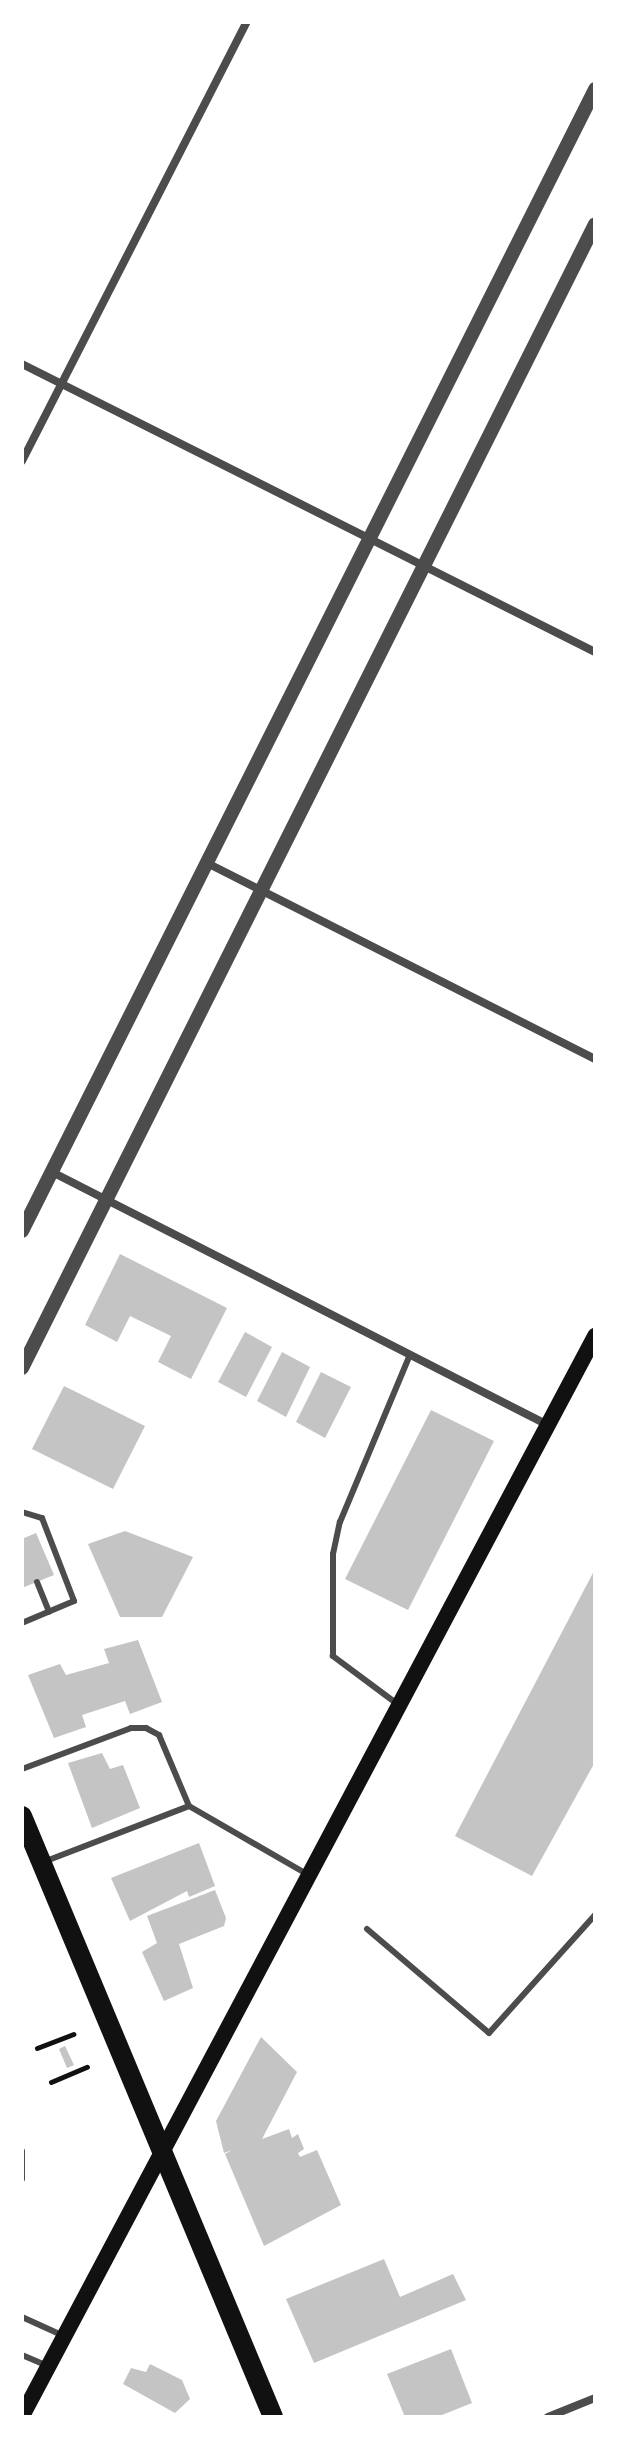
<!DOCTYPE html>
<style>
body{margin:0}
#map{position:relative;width:617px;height:2439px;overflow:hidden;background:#fff;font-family:Commissioner,sans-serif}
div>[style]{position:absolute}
.building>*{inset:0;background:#c4c4c4}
.path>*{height:5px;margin:-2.5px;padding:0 2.5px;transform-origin:2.5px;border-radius:2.5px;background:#111}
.service>*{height:6px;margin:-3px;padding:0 3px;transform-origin:3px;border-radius:3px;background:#4c4c4c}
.minor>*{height:8px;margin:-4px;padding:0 4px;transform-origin:4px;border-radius:4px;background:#4c4c4c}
.tertiary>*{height:14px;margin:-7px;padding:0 7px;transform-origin:7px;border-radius:7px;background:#4c4c4c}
.secondary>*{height:16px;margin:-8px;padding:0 8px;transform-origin:8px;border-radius:8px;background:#111}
.primary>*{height:20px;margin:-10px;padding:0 10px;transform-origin:10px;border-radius:10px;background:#111}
span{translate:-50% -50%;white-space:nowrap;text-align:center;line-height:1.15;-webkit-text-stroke:8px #fff;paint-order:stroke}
.frame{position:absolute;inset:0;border:24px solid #fff;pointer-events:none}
</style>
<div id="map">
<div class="building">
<i style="clip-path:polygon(120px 1254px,227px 1308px,191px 1379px,158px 1362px,171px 1336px,130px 1316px,117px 1342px,85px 1325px)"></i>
<i style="clip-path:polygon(245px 1332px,272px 1347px,246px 1397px,218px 1382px)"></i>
<i style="clip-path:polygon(282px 1352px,310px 1367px,286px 1417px,257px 1401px)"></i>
<i style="clip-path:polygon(321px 1372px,351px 1387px,325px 1438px,296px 1422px)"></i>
<i style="clip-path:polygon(64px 1386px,145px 1426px,113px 1489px,32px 1449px)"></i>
<i style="clip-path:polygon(431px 1410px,494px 1441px,408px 1610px,345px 1579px)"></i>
<i style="clip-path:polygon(125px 1531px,193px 1557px,162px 1617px,120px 1617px,88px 1544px)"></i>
<i style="clip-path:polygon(36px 1533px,54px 1575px,22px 1588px,22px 1539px)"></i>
<i style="clip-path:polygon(595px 1569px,595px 1762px,532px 1876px,455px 1836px)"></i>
<i style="clip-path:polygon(138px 1640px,162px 1702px,130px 1714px,125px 1701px,82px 1715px,86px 1727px,54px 1738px,28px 1675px,60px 1664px,66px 1675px,109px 1663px,104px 1649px)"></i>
<i style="clip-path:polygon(102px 1753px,110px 1769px,123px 1765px,140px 1808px,92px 1828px,68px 1763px)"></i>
<i style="clip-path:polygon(199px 1843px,215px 1886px,189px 1897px,187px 1891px,130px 1921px,111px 1878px)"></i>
<i style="clip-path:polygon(215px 1890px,226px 1918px,224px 1926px,179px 1944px,193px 1988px,164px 2001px,142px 1952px,157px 1943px,147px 1916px)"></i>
<i style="clip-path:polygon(261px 2037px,297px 2072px,262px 2139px,289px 2129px,292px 2138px,298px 2134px,304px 2149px,298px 2153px,300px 2157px,317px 2150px,341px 2205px,264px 2246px,225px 2154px,232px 2150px,224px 2153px,216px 2121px)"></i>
<i style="clip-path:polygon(65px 2046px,74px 2065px,67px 2068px,59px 2049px)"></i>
<i style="clip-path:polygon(384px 2259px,400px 2297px,453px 2274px,466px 2300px,314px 2363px,286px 2299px)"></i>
<i style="clip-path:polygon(451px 2349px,472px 2403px,437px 2417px,405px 2417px,387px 2374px)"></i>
<i style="clip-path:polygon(150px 2364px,182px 2380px,190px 2399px,175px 2413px,123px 2384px,131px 2368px,146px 2372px)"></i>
</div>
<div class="path">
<i style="left:37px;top:2048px;width:39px;rotate:-21deg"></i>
<i style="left:51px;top:2082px;width:39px;rotate:-23deg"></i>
</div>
<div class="service">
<i style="left:22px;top:1512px;width:21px;rotate:17deg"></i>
<i style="left:42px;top:1518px;width:89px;rotate:68.9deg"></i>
<i style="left:74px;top:1601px;width:56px;rotate:157.1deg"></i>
<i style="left:37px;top:1582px;width:32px;rotate:68deg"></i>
<i style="left:396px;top:1703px;width:79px;rotate:-143.3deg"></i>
<i style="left:333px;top:1656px;width:102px;rotate:-90deg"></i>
<i style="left:333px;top:1554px;width:33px;rotate:-78deg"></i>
<i style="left:340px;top:1522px;width:181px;rotate:-67.3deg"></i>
<i style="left:22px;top:1769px;width:116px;rotate:-20.6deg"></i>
<i style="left:131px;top:1728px;width:15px"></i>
<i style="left:146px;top:1728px;width:15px;rotate:28deg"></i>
<i style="left:159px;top:1735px;width:77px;rotate:67.1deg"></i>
<i style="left:46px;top:1861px;width:153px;rotate:-21deg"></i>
<i style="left:189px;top:1806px;width:136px;rotate:30deg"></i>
<i style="left:367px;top:1929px;width:160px;rotate:40.4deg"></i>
<i style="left:489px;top:2033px;width:159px;rotate:-48.1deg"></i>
<i style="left:22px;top:2151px;width:28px;rotate:90deg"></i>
<i style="left:22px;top:2317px;width:46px;rotate:24.3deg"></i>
<i style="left:22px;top:2355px;width:28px;rotate:23deg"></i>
</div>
<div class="minor">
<i style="left:22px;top:364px;width:641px;rotate:26.68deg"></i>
<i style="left:22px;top:461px;width:493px;rotate:-62.9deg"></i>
<i style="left:207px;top:863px;width:435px;rotate:26.8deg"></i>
<i style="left:52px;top:1172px;width:552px;rotate:27.03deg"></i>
<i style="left:548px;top:2417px;width:51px;rotate:-22deg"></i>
</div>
<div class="tertiary">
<i style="left:22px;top:1231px;width:1278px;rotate:-63.35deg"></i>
<i style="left:22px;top:1368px;width:1279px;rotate:-63.39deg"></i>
</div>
<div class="secondary">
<i style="left:22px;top:2416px;width:1223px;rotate:-62.05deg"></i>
</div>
<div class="primary">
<i style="left:22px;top:1816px;width:651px;rotate:67.33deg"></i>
</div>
<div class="frame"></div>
</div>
